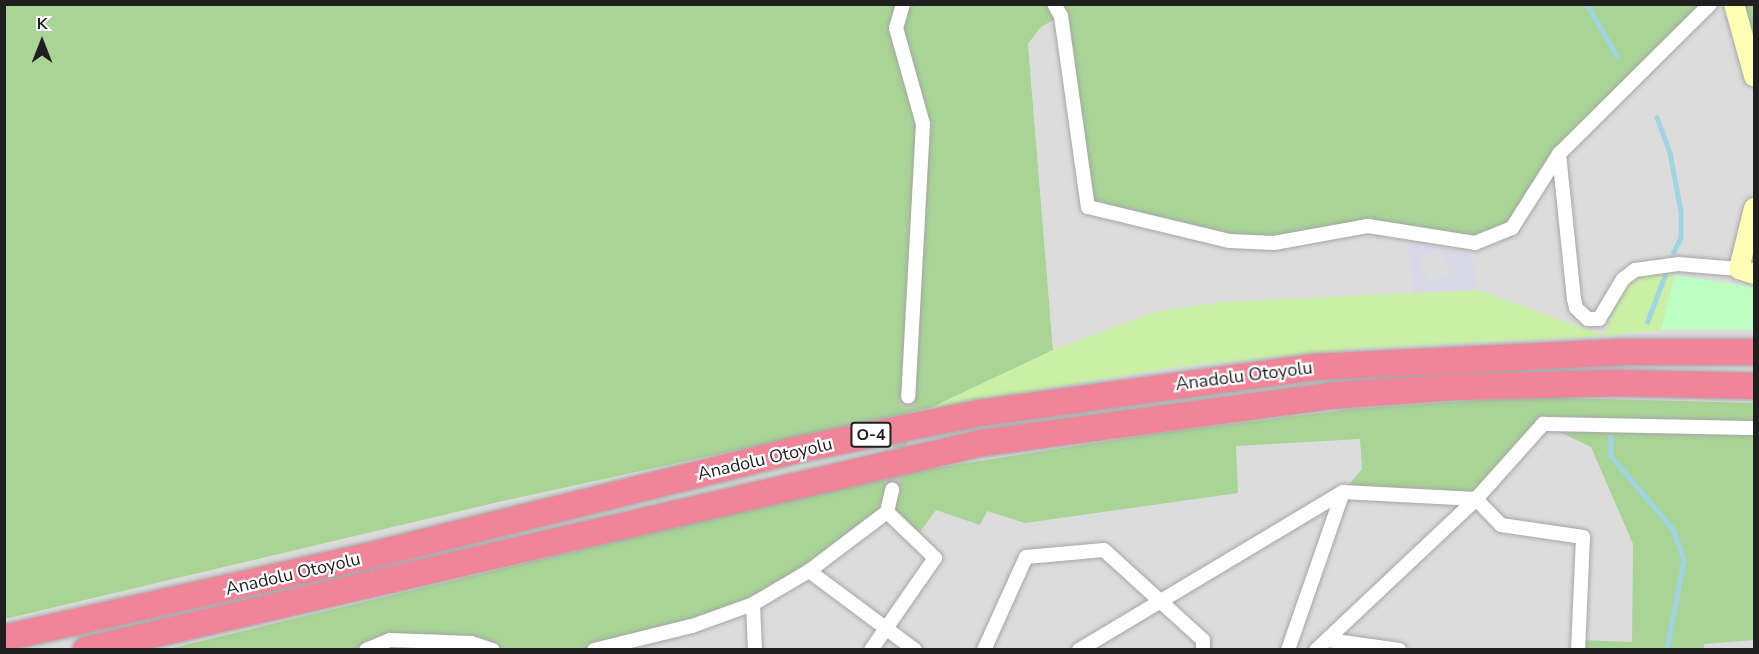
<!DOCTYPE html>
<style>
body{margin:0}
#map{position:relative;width:1759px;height:654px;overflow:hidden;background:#f1ede4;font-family:"Nunito Sans",sans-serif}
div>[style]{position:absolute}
.residential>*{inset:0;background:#dddcdc}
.grass>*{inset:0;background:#caf0a5}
.forest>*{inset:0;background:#a8d495}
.park>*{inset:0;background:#bdffc2}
.plaza>*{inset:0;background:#d8d8e7}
.stream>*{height:4.5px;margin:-2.25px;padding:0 2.25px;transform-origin:2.25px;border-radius:2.25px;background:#a0d4e3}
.street-tunnel>*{height:14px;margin-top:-7px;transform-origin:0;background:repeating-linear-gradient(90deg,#c7c4bd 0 14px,transparent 0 21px)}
.roads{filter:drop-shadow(0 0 2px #a6a6a6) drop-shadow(0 0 2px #a6a6a6)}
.street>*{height:14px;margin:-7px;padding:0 7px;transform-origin:7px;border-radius:7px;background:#fff}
.secondary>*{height:20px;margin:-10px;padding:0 10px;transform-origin:10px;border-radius:10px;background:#fcffb4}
.highway>*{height:26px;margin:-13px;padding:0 13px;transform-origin:13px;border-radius:13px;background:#f08599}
span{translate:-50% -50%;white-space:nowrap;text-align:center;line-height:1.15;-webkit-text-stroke:4.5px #fff;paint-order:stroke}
.shield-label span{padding:2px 4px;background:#fff;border:2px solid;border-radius:4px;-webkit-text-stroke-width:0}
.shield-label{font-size:16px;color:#1f1f1f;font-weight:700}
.street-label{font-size:18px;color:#1f1f1f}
.frame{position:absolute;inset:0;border:6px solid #1f1f1f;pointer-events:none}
.north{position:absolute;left:12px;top:12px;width:60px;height:60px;-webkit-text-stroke:4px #fff;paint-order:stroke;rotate:0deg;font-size:16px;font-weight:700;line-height:24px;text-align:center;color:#1f1f1f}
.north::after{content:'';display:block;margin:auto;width:21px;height:27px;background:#1f1f1f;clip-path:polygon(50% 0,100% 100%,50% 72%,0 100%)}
</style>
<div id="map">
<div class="residential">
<i style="clip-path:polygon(1710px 5px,1734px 5px,1754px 76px,1754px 649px,5px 650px,5px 619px,503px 501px,930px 408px,1053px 350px,1028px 44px,1041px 27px,1061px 16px,1559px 154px)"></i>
</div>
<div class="grass">
<i style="clip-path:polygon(1649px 274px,1675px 275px,1661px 330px,1604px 336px,1362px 348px,1175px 367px,930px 408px,1053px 350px,1155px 312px,1223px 302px,1478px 290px,1604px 336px,1625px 283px,1632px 276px)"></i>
</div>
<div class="forest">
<i style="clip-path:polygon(5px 5px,1710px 5px,1559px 154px,1512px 228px,1475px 243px,1368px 226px,1274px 243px,1088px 207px,1061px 16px,1041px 27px,1028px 44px,1053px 350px,930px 408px,503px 501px,5px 619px)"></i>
<i style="clip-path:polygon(1734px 5px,1754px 5px,1754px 76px)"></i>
<i style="clip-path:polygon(1525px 397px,1754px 403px,1754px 640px,1704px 644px,1704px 649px,1578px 649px,1579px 640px,1632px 642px,1633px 544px,1591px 447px,1543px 424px,1476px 499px,1343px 492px,1362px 469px,1360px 439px,1236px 446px,1238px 493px,1025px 523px,987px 511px,980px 525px,936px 510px,915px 539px,886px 512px,753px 604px,594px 649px,493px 650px,390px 640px,366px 650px,164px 650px,896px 474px,1159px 433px,1352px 409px)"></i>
</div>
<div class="park">
<i style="clip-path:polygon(1675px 275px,1754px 287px,1754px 330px,1661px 330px)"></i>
</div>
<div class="plaza">
<i style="clip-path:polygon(evenodd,1408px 242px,1471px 253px,1478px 290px,1413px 293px,1408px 242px,1440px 249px,1452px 272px,1430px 283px,1418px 261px,1440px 249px)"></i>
</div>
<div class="stream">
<i style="left:1587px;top:4px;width:60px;rotate:60deg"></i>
<i style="left:1657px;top:117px;width:38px;rotate:70deg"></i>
<i style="left:1670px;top:153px;width:59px;rotate:79.3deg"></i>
<i style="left:1681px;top:211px;width:27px;rotate:90deg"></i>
<i style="left:1681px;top:238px;width:16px;rotate:117deg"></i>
<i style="left:1647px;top:322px;width:50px;rotate:-69deg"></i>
<i style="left:1611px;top:437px;width:19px;rotate:90deg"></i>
<i style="left:1611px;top:456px;width:96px;rotate:49.7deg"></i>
<i style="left:1673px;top:529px;width:33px;rotate:70deg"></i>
<i style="left:1684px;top:560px;width:92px;rotate:100.7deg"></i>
</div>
<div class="street-tunnel">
<i style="left:892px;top:490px;width:94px;rotate:-80.2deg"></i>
</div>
<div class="roads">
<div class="street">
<i style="left:903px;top:4px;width:25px;rotate:106deg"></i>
<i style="left:896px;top:28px;width:100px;rotate:74.3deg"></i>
<i style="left:923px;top:124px;width:273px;rotate:93.1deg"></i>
<i style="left:1054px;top:4px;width:14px;rotate:60deg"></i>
<i style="left:1061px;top:16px;width:193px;rotate:82deg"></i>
<i style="left:1088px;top:207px;width:146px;rotate:13.5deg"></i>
<i style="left:1230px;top:241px;width:44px;rotate:2.6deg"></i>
<i style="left:1274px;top:243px;width:96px;rotate:-10.3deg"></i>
<i style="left:1368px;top:226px;width:108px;rotate:9deg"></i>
<i style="left:1475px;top:243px;width:40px;rotate:-22deg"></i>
<i style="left:1512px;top:228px;width:88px;rotate:-57.6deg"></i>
<i style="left:1559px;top:154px;width:213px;rotate:-44.8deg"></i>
<i style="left:1559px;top:154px;width:146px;rotate:84.1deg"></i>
<i style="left:1574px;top:299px;width:9px;rotate:77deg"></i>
<i style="left:1576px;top:308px;width:16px;rotate:43deg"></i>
<i style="left:1588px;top:319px;width:11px"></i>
<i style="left:1599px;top:319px;width:47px;rotate:-59deg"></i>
<i style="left:1623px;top:279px;width:15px;rotate:-37deg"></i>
<i style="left:1635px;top:270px;width:43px;rotate:-7.9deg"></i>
<i style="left:1678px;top:264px;width:61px;rotate:4.7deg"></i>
<i style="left:809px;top:571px;width:132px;rotate:36.7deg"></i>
<i style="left:753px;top:604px;width:46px;rotate:87.5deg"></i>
<i style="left:1328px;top:640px;width:72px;rotate:8deg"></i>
<i style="left:366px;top:650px;width:26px;rotate:-23deg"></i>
<i style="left:390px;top:640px;width:81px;rotate:2.1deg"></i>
<i style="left:471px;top:643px;width:23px;rotate:18deg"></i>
<i style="left:594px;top:650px;width:101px;rotate:-13.8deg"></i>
<i style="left:692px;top:626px;width:65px;rotate:-19.8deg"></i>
<i style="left:753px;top:604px;width:65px;rotate:-30.5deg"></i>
<i style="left:809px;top:571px;width:98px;rotate:-37.1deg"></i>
<i style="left:887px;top:512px;width:23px;rotate:-77deg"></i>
<i style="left:871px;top:650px;width:112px;rotate:-55.2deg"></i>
<i style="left:935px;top:558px;width:66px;rotate:-136.2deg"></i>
<i style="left:984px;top:650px;width:102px;rotate:-65.7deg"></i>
<i style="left:1026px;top:557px;width:78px;rotate:-5.1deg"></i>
<i style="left:1104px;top:550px;width:134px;rotate:42.3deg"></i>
<i style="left:1203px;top:640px;width:10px;rotate:90deg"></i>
<i style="left:1079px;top:650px;width:308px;rotate:-30.9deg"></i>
<i style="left:1343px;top:492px;width:133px;rotate:3deg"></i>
<i style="left:1476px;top:499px;width:36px;rotate:46deg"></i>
<i style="left:1501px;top:525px;width:83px;rotate:8.3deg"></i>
<i style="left:1583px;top:537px;width:113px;rotate:92.5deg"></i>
<i style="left:1288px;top:650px;width:167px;rotate:-70.8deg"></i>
<i style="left:1316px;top:650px;width:220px;rotate:-43.3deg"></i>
<i style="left:1476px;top:499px;width:101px;rotate:-48.2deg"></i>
<i style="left:1543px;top:424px;width:211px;rotate:1.1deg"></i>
</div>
<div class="secondary">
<i style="left:1734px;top:4px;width:75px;rotate:74.5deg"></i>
<i style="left:1754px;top:208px;width:63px;rotate:103.8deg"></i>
<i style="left:1739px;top:269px;width:16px;rotate:18deg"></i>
</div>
<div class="highway">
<i style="left:4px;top:638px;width:373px;rotate:-12.7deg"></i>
<i style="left:368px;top:556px;width:436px;rotate:-13.9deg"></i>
<i style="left:791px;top:451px;width:192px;rotate:-11.4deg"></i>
<i style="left:979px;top:413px;width:340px;rotate:-7.8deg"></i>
<i style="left:1316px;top:367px;width:308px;rotate:-2.8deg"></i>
<i style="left:1624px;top:352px;width:130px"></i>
<i style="left:86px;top:650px;width:920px;rotate:-13.01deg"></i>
<i style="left:982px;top:443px;width:350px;rotate:-7.7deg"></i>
<i style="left:1329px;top:396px;width:126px;rotate:-4.1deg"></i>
<i style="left:1455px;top:387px;width:163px;rotate:-1.4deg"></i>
<i style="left:1618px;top:383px;width:136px;rotate:1.3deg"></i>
</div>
</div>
<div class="shield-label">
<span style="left:871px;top:435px">O-4</span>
</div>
<div class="street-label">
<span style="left:1244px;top:376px;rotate:-7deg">Anadolu Otoyolu</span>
<span style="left:765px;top:459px;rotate:-13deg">Anadolu Otoyolu</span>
<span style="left:293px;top:574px;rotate:-13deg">Anadolu Otoyolu</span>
</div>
<div class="frame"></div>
<div class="north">K</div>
</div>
